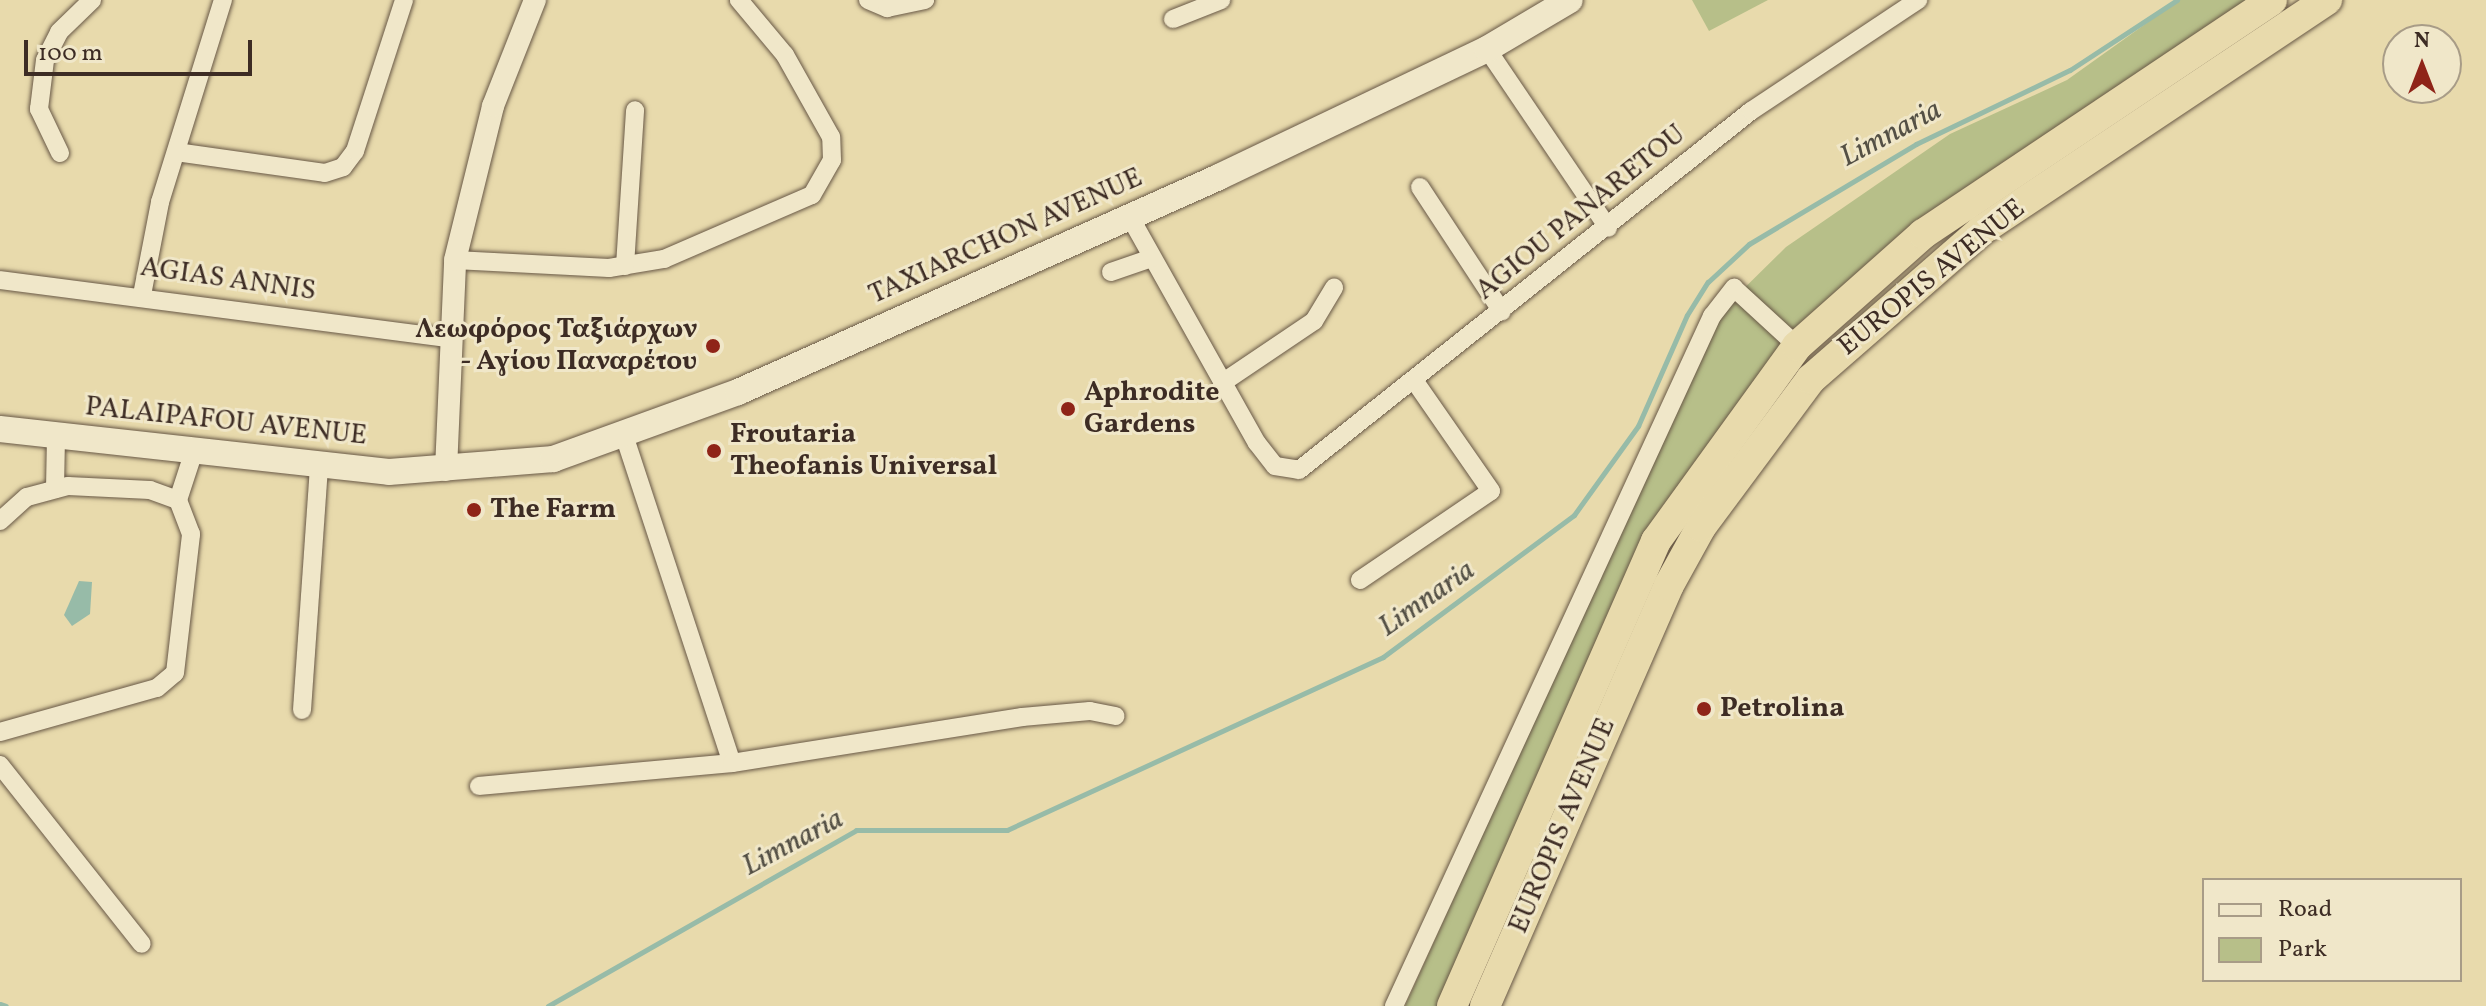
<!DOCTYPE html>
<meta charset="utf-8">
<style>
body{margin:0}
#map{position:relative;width:2486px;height:1006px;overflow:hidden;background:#e8daac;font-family:Vollkorn,serif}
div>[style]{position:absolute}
.green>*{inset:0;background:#b7bf89}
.water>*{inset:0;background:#97bba8}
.stream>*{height:5px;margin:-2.5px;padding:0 2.5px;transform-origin:2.5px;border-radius:2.5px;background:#97bba8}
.roads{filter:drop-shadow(0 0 2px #685846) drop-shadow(0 0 2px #685846)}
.minor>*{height:18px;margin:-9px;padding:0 9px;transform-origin:9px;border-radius:9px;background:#f0e7c9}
.tertiary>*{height:22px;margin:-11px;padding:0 11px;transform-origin:11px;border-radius:11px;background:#f0e7c9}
.secondary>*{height:26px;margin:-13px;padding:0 13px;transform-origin:13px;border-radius:13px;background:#f0e7c9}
.trunk>*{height:30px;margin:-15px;padding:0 15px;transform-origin:15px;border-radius:15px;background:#e8daac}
.dots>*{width:22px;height:22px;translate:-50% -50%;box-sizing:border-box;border:4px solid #f0e7c9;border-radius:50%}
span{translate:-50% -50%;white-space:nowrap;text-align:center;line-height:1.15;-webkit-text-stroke:6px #f0e7c9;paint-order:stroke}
.street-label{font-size:28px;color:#3d2c24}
.poi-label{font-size:28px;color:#3d2c24;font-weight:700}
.right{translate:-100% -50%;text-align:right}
.left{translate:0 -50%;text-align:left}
.water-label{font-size:30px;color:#545045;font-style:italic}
.legend{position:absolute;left:2202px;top:878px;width:260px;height:104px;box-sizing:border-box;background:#f0e7c9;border:2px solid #a89c87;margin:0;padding:10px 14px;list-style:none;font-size:24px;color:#3d2c24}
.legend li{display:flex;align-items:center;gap:16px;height:40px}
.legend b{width:40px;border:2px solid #a89c87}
.north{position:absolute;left:2382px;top:24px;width:80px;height:80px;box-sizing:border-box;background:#f0e7c9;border:2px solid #a89c87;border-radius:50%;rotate:0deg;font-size:22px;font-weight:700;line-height:32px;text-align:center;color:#3d2c24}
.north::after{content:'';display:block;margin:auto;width:28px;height:36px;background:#8f2418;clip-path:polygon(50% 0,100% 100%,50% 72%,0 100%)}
.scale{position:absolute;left:24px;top:40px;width:228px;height:36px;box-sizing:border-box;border:4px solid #3d2c24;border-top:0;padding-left:10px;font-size:24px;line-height:28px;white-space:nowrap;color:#3d2c24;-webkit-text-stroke:6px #f0e7c9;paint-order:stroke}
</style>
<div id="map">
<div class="green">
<i style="clip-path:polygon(1692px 0,1768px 0,1709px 31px)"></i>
<i style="clip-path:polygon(2179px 0,2255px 0,1823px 306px,1650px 545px,1443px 1006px,1405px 1006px,1718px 314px,1786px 247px,1950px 134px,2067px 80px)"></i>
</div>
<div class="water">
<i style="clip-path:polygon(79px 581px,92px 582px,90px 614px,72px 626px,64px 615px)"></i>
</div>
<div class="stream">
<i style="left:0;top:1004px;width:6px;rotate:18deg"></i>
<i style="left:548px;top:1006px;width:355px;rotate:-29.7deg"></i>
<i style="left:856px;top:830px;width:151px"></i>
<i style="left:1007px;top:830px;width:414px;rotate:-24.7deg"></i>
<i style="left:1383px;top:657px;width:238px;rotate:-36.6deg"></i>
<i style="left:1574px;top:515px;width:110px;rotate:-54.3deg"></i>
<i style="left:1638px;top:426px;width:121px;rotate:-66.2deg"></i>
<i style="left:1687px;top:315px;width:39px;rotate:-58deg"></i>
<i style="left:1708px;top:282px;width:56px;rotate:-42.8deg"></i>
<i style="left:1749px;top:244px;width:195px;rotate:-30.9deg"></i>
<i style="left:1916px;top:144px;width:171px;rotate:-25.7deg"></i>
<i style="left:2070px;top:70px;width:128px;rotate:-33.2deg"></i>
</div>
<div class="roads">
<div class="minor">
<i style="left:868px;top:0;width:21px;rotate:23deg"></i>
<i style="left:887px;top:8px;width:39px;rotate:-12deg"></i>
<i style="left:1173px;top:19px;width:52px;rotate:-21.6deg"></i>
<i style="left:1487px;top:49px;width:216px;rotate:55.9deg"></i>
<i style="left:176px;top:152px;width:150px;rotate:8deg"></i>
<i style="left:325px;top:173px;width:19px;rotate:-18deg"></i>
<i style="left:343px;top:167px;width:20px;rotate:-53deg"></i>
<i style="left:355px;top:151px;width:159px;rotate:-72deg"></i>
<i style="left:60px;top:153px;width:49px;rotate:-115.5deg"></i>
<i style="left:39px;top:109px;width:49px;rotate:-83deg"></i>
<i style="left:45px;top:60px;width:31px;rotate:-63deg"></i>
<i style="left:59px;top:32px;width:46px;rotate:-44.1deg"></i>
<i style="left:1420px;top:187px;width:149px;rotate:56.7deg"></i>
<i style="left:1130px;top:217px;width:259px;rotate:60.7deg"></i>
<i style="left:1257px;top:443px;width:29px;rotate:52deg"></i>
<i style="left:1275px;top:466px;width:24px;rotate:9deg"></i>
<i style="left:1299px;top:470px;width:577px;rotate:-38.46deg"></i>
<i style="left:1751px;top:111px;width:201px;rotate:-33.6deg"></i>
<i style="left:455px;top:260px;width:154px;rotate:3deg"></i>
<i style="left:609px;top:268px;width:56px;rotate:-9.3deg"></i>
<i style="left:664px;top:259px;width:161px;rotate:-23.4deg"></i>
<i style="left:812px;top:195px;width:40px;rotate:-60.3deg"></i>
<i style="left:832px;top:160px;width:23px;rotate:-92deg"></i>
<i style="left:831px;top:137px;width:94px;rotate:-119.3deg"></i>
<i style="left:785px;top:55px;width:72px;rotate:-129.9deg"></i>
<i style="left:625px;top:266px;width:156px;rotate:-86.3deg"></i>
<i style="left:1111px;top:272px;width:43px;rotate:-18.9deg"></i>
<i style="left:0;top:280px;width:452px;rotate:7.4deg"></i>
<i style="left:142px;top:295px;width:95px;rotate:-79deg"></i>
<i style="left:160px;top:202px;width:212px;rotate:-72.7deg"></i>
<i style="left:1222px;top:383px;width:111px;rotate:-34deg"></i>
<i style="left:1314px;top:321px;width:39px;rotate:-59deg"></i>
<i style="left:624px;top:435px;width:345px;rotate:71.8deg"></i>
<i style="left:55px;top:489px;width:53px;rotate:-88.9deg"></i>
<i style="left:0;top:521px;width:36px;rotate:-42deg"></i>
<i style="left:27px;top:497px;width:42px;rotate:-15deg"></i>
<i style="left:68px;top:486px;width:82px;rotate:2.8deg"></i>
<i style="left:150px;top:490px;width:30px;rotate:20deg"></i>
<i style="left:1360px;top:580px;width:158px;rotate:-34.2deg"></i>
<i style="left:1491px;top:491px;width:131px;rotate:-124.8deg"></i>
<i style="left:302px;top:710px;width:244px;rotate:-86deg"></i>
<i style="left:0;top:732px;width:163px;rotate:-15.7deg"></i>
<i style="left:157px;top:688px;width:23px;rotate:-40deg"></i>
<i style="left:175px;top:673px;width:140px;rotate:-83.4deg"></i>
<i style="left:191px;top:534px;width:36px;rotate:-111deg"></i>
<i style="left:178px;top:500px;width:48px;rotate:-71.9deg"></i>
<i style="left:0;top:765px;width:228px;rotate:51.6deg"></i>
<i style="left:479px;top:786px;width:254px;rotate:-5.2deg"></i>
<i style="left:732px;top:763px;width:294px;rotate:-9deg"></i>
<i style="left:1022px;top:717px;width:68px;rotate:-5deg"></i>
<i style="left:1090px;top:711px;width:26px;rotate:11deg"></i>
<i style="left:1394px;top:1006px;width:760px;rotate:-65.26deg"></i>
<i style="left:1712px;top:316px;width:36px;rotate:-52deg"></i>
<i style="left:1734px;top:288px;width:86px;rotate:42.6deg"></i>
</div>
<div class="tertiary">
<i style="left:446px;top:470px;width:210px;rotate:-87.5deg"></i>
<i style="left:455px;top:260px;width:159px;rotate:-76.1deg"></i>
<i style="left:493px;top:106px;width:114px;rotate:-68.4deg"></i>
</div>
<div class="secondary">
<i style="left:0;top:429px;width:391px;rotate:6.3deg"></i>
<i style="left:389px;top:472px;width:165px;rotate:-4.5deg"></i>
<i style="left:553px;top:459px;width:197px;rotate:-19.9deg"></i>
<i style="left:738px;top:392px;width:527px;rotate:-24.08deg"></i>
<i style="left:1219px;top:177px;width:297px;rotate:-25.5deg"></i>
<i style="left:1487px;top:49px;width:96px;rotate:-30.6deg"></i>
</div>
<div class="trunk">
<i style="left:1452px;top:1006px;width:508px;rotate:-66.31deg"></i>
<i style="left:1656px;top:541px;width:241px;rotate:-54.1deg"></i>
<i style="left:1797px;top:346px;width:169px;rotate:-41.6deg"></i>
<i style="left:1923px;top:234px;width:420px;rotate:-33.8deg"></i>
<i style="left:1485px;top:1006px;width:459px;rotate:-66.4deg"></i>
<i style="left:1669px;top:585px;width:66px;rotate:-61.1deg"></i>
<i style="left:1701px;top:527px;width:184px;rotate:-53.4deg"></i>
<i style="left:1811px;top:379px;width:227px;rotate:-41.1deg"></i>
<i style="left:1982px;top:230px;width:415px;rotate:-33.7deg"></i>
</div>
</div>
<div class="dots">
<i style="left:713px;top:346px;background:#8f2418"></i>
<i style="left:1068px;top:409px;background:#8f2418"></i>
<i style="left:714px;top:451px;background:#8f2418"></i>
<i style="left:474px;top:510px;background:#8f2418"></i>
<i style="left:1704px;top:709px;background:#8f2418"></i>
</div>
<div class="street-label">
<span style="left:1581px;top:213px;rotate:-39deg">AGIOU PANARETOU</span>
<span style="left:1006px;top:237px;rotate:-24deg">TAXIARCHON AVENUE</span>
<span style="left:1932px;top:278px;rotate:-39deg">EUROPIS AVENUE</span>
<span style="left:228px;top:280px;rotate:8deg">AGIAS ANNIS</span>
<span style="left:226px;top:422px;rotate:6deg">PALAIPAFOU AVENUE</span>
<span style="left:1563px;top:826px;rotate:-67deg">EUROPIS AVENUE</span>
</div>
<div class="poi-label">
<span class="right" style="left:697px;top:346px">Λεωφόρος Ταξιάρχων<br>- Αγίου Παναρέτου</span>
<span class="left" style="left:1084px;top:409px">Aphrodite<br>Gardens</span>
<span class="left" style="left:730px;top:451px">Froutaria<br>Theofanis Universal</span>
<span class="left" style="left:490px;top:510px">The Farm</span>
<span class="left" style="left:1720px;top:709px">Petrolina</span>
</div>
<div class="water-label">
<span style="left:1891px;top:134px;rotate:-28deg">Limnaria</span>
<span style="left:1427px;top:599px;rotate:-35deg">Limnaria</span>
<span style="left:793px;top:843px;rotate:-28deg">Limnaria</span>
</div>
<ul class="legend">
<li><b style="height:10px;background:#f0e7c9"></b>Road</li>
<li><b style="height:22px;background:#b7bf89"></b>Park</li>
</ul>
<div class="north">N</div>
<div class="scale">100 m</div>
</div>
